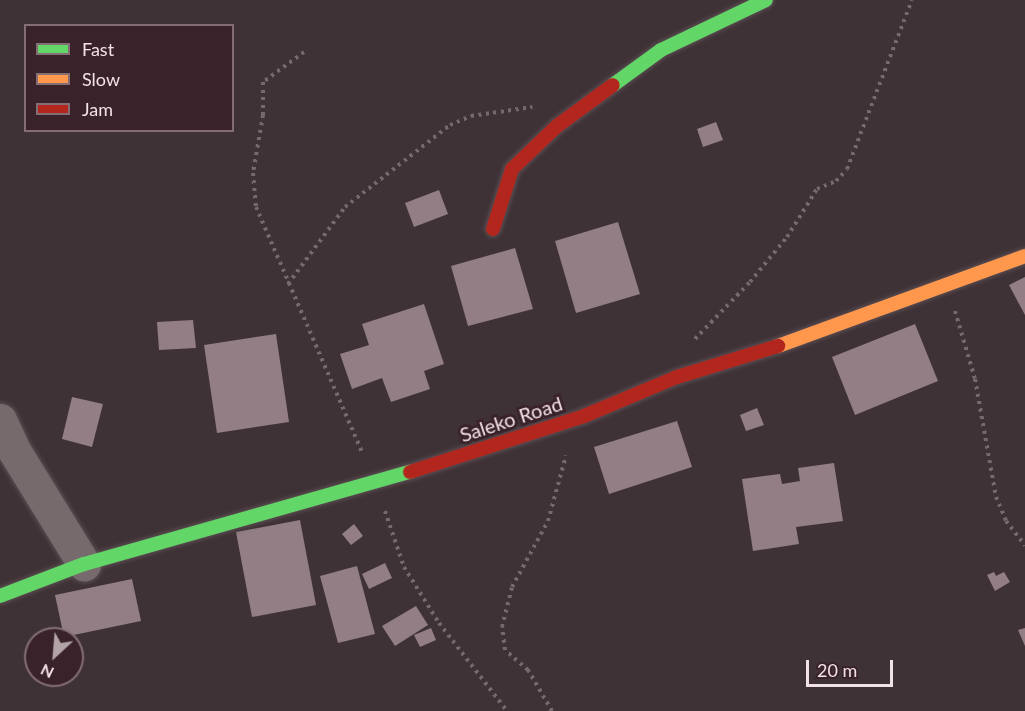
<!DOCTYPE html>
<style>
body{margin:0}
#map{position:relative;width:1025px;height:711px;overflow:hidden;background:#3f3236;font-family:Lato,sans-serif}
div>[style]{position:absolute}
.building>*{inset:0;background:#927e84}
.path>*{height:4px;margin-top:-2px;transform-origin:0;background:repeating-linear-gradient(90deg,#74696c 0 3px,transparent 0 7.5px)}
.roads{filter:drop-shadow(0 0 2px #5b4e53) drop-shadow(0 0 2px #5b4e53)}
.street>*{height:33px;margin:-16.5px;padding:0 16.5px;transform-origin:16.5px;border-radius:16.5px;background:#766a6d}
.fast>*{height:14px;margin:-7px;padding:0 7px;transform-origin:7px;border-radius:7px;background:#63d668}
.slow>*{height:14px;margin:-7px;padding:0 7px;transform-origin:7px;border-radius:7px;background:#ff974d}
.jam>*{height:14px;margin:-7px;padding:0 7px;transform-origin:7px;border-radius:7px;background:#b3261e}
span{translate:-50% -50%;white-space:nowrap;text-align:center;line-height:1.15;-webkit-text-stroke:6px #3a222a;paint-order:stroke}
.street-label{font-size:20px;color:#f2e1e6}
.legend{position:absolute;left:24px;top:24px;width:210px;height:108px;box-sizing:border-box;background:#3a222a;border:2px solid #846e75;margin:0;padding:8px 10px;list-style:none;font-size:18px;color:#f2e1e6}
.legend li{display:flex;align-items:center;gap:12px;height:30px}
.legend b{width:30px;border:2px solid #846e75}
.north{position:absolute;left:24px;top:627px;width:60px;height:60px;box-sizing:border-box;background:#3a222a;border:2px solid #846e75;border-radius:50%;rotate:206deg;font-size:16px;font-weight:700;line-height:24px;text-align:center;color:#f2e1e6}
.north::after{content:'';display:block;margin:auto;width:21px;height:27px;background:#b3a4a8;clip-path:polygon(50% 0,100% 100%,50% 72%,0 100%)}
.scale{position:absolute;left:806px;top:660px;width:87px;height:27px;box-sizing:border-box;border:3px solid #f2e1e6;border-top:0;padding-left:8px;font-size:18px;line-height:21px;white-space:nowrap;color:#f2e1e6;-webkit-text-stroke:4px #3a222a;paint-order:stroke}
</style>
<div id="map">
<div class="building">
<i style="clip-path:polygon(716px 122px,723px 140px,703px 147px,697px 129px)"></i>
<i style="clip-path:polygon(439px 190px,448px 214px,414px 227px,405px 203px)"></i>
<i style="clip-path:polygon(618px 222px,640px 294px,576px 313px,555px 241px)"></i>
<i style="clip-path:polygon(515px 248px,533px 309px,468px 326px,451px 266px)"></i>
<i style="clip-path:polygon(1025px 277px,1025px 315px,1009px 285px)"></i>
<i style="clip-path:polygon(424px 304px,444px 364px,424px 371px,430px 389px,391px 402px,382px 378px,352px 389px,340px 354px,369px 345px,362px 324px)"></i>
<i style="clip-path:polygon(193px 320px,196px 348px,159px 350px,157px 322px)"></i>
<i style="clip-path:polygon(915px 324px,938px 381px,855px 415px,832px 357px)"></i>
<i style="clip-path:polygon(276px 334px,289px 422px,217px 433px,204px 345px)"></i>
<i style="clip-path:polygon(72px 397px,103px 404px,92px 447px,62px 439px)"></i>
<i style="clip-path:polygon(757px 408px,764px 425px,746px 431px,740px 415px)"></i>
<i style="clip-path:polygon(677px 421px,692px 467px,609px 494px,594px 447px)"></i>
<i style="clip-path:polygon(834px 463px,843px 521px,796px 527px,799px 544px,753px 551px,742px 479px,780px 474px,782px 484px,800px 481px,798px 468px)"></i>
<i style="clip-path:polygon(300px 520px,316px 605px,252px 617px,236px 532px)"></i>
<i style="clip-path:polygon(354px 524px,363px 536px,351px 545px,342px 534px)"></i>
<i style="clip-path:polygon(385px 563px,392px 578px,369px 589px,362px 574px)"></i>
<i style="clip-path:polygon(357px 566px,375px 634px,338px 643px,320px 576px)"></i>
<i style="clip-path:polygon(994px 572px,996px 576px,1004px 572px,1010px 582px,995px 591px,987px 575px)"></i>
<i style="clip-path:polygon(132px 579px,141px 621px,64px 637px,55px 595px)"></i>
<i style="clip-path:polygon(416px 606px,428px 625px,395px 646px,382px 626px)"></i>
<i style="clip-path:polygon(431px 628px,436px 640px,420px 647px,414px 635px)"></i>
<i style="clip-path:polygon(1025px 628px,1025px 646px,1018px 630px)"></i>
</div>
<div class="path">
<i style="left:304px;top:52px;width:51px;rotate:143.8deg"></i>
<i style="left:263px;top:82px;width:33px;rotate:90deg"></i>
<i style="left:263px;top:115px;width:59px;rotate:99.8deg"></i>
<i style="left:253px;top:173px;width:34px;rotate:85deg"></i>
<i style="left:256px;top:207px;width:269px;rotate:66.6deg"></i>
<i style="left:288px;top:284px;width:96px;rotate:-53.5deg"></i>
<i style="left:345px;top:207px;width:133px;rotate:-38deg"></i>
<i style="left:450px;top:125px;width:23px;rotate:-23deg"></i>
<i style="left:471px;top:116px;width:62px;rotate:-8.4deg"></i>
<i style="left:955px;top:311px;width:71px;rotate:73.6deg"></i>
<i style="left:975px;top:379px;width:120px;rotate:79.9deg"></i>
<i style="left:996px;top:497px;width:26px;rotate:67deg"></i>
<i style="left:1006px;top:521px;width:31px;rotate:52deg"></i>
<i style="left:695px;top:339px;width:79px;rotate:-46deg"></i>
<i style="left:750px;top:282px;width:58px;rotate:-50.6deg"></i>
<i style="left:787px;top:237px;width:57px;rotate:-58deg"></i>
<i style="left:817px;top:189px;width:21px;rotate:-23deg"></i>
<i style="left:836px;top:181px;width:16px;rotate:-47deg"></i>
<i style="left:847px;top:169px;width:181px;rotate:-69deg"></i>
<i style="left:385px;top:511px;width:59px;rotate:71.3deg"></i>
<i style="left:404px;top:567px;width:66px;rotate:58deg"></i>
<i style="left:439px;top:623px;width:111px;rotate:52.3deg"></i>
<i style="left:552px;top:711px;width:48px;rotate:-120.3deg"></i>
<i style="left:528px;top:670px;width:30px;rotate:-139deg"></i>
<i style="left:505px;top:650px;width:23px;rotate:-97deg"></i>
<i style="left:502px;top:627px;width:41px;rotate:-76deg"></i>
<i style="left:512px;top:587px;width:75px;rotate:-61.4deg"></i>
<i style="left:548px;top:521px;width:68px;rotate:-74.7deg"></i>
</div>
<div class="roads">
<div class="street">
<i style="left:0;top:420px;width:35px;rotate:65deg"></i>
<i style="left:15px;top:452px;width:132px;rotate:58.4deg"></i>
</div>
<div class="fast">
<i style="left:613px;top:85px;width:59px;rotate:-36.1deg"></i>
<i style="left:661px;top:50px;width:116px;rotate:-25.5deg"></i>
<i style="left:0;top:596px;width:90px;rotate:-20.9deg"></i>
<i style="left:84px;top:564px;width:339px;rotate:-15.8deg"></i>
</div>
<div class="slow">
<i style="left:778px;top:346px;width:263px;rotate:-20deg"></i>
</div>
<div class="jam">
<i style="left:493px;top:229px;width:63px;rotate:-72.4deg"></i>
<i style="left:512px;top:169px;width:62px;rotate:-43.7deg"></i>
<i style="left:557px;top:126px;width:69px;rotate:-36.2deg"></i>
<i style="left:410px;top:472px;width:183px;rotate:-17.8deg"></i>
<i style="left:584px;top:416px;width:101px;rotate:-22.8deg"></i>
<i style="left:677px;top:377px;width:106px;rotate:-17.1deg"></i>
</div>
</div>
<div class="street-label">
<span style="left:511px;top:419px;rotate:-18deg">Saleko Road</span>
</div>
<ul class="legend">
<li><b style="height:8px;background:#63d668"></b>Fast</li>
<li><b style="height:8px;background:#ff974d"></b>Slow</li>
<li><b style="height:8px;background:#b3261e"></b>Jam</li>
</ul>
<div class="north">N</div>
<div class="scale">20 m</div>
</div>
